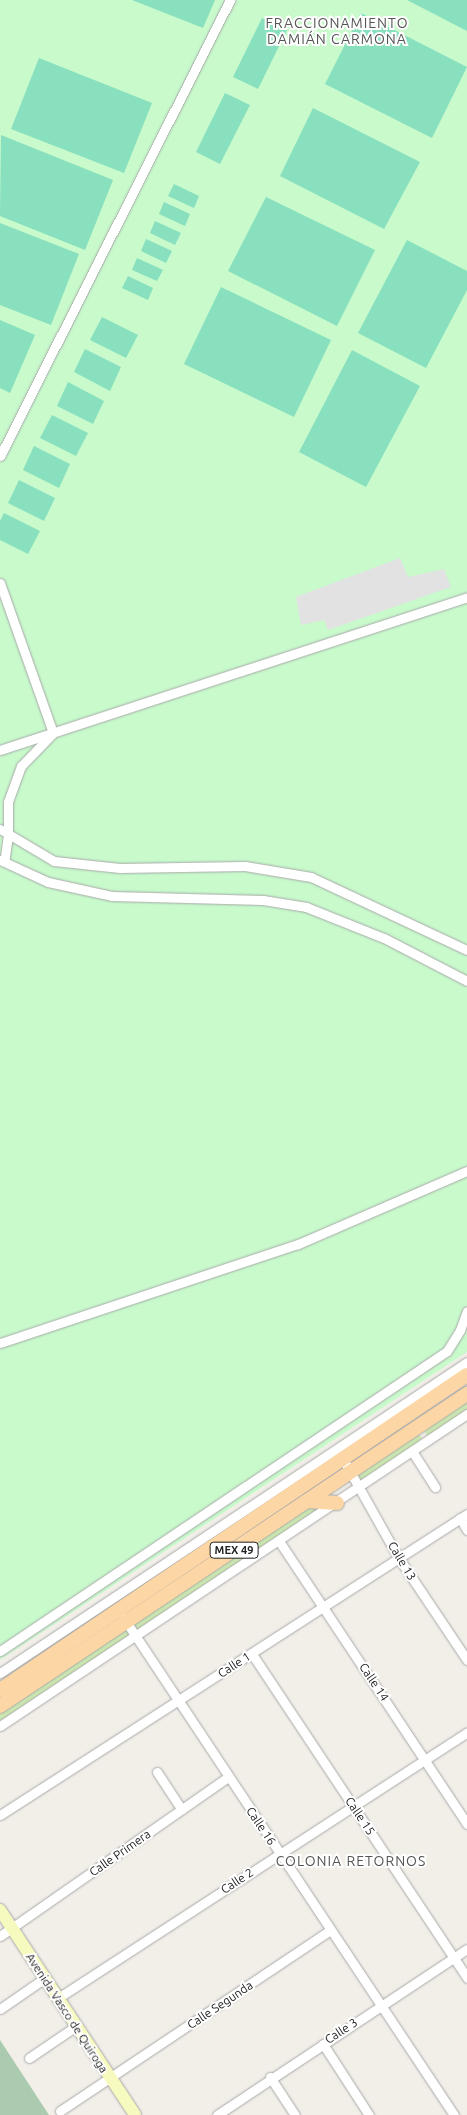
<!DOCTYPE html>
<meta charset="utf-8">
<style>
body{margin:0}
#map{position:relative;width:467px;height:2115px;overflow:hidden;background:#f2efe9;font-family:Ubuntu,sans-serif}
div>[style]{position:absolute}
.grass>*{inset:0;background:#cdebb0}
.cemetery>*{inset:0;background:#aacbaf}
.park>*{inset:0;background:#c8facc}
.pitch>*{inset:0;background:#88e0be}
.parking>*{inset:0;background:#e2e2e2}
.roads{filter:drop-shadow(0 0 1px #a9a9a9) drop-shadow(0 0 1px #a9a9a9)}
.street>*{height:9px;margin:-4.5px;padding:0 4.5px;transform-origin:4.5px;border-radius:4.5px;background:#fff}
.secondary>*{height:12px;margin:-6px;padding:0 6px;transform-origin:6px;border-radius:6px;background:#f7fabf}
.primary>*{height:14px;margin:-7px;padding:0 7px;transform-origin:7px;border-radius:7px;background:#fcd6a4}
span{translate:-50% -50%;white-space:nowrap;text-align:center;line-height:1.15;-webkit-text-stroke:4px #fff;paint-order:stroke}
.shield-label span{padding:1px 4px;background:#fff;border:1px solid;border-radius:4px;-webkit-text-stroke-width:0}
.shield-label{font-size:11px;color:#222;font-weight:700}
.street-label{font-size:12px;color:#222}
.neighbourhood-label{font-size:14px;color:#555;letter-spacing:1px}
</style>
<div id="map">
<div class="grass">
<i style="clip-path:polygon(467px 1400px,467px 1414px,429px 1439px,424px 1430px)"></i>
<i style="clip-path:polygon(417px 1432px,424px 1441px,362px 1483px,357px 1474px)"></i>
<i style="clip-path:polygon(310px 1505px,328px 1506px,0 1723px,0 1712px)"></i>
</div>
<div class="cemetery">
<i style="clip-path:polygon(0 2040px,49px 2115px,0 2115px)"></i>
</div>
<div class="park">
<i style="clip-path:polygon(0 0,467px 0,467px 1352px,0 1660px)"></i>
</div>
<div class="pitch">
<i style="clip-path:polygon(132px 0,215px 0,203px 28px)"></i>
<i style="clip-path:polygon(407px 0,467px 0,467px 31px)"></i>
<i style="clip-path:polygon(361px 13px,467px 67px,432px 138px,325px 84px)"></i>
<i style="clip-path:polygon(262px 18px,287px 30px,258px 89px,233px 77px)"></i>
<i style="clip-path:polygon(39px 58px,152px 103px,124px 173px,11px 129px)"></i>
<i style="clip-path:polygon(225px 93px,250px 105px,220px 164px,196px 152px)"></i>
<i style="clip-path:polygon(313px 108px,420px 162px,384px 229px,280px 176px)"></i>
<i style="clip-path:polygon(1px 135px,113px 180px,85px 250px,0 216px)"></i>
<i style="clip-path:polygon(174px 184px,199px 196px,194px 208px,168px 196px)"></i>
<i style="clip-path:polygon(266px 197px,375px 250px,337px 326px,228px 271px)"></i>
<i style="clip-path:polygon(164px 202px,190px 214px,185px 226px,159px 214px)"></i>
<i style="clip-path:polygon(155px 221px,181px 233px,175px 245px,150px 233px)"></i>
<i style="clip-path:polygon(0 223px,79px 254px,51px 325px,0 305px)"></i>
<i style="clip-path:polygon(146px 239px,172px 251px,166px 263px,141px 251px)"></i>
<i style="clip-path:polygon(407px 240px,467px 271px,467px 290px,426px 368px,358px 333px)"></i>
<i style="clip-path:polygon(137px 258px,163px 270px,157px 281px,132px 270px)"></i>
<i style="clip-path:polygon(128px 276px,153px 288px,148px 300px,122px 288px)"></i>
<i style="clip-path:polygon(221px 287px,331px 340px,294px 417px,184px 364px)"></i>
<i style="clip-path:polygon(102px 317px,138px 335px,126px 358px,90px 340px)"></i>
<i style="clip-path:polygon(0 320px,35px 335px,10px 393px,0 388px)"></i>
<i style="clip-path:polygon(85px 349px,121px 367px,110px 391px,74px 372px)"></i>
<i style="clip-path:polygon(352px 350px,420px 386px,366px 487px,299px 452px)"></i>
<i style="clip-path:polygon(68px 382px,104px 401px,93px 424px,57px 406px)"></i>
<i style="clip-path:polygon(52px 415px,88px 433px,76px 456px,40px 438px)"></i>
<i style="clip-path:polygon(34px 446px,70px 464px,59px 488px,23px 470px)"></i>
<i style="clip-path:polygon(19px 480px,55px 498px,44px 521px,8px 503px)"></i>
<i style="clip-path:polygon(4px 513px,40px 531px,28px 554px,0 540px,0 521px)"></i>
</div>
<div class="parking">
<i style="clip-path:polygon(400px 558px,408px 577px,444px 569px,451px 587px,328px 630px,324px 620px,301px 625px,296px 597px)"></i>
</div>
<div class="roads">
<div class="street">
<i style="left:0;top:456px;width:511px;rotate:-63.23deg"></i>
<i style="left:0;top:583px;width:159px;rotate:70.5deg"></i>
<i style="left:53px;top:733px;width:46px;rotate:134.1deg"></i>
<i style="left:21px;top:766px;width:38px;rotate:110deg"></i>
<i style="left:8px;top:802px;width:33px;rotate:90deg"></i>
<i style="left:8px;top:835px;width:27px;rotate:98deg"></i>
<i style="left:0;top:750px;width:491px;rotate:-18.1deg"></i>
<i style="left:0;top:829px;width:63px;rotate:30.7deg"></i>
<i style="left:54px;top:861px;width:66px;rotate:6.1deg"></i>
<i style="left:120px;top:868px;width:125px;rotate:-0.9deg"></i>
<i style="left:245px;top:866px;width:67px;rotate:9.5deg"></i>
<i style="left:311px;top:877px;width:172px;rotate:25.1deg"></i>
<i style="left:0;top:860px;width:53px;rotate:24.6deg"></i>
<i style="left:48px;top:882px;width:66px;rotate:12.3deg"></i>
<i style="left:112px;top:896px;width:151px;rotate:1.5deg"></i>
<i style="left:263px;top:900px;width:44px;rotate:9.2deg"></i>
<i style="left:306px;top:907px;width:84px;rotate:21.7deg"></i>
<i style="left:384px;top:938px;width:93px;rotate:27.4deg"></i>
<i style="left:0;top:1343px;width:314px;rotate:-18.4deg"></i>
<i style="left:298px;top:1244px;width:184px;rotate:-23.4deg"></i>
<i style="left:412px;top:1451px;width:43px;rotate:57.4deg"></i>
<i style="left:343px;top:1459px;width:112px;rotate:60.7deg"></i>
<i style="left:398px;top:1557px;width:124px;rotate:56.2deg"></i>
<i style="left:460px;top:1518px;width:14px;rotate:60deg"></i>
<i style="left:279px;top:1541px;width:340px;rotate:56.4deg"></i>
<i style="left:123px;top:1617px;width:598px;rotate:56.39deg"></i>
<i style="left:0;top:1651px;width:538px;rotate:-33.87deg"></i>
<i style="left:447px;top:1351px;width:25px;rotate:-58deg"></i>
<i style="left:460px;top:1330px;width:20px;rotate:-70deg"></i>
<i style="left:252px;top:1654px;width:389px;rotate:56.4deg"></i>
<i style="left:0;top:1673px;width:561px;rotate:-33.66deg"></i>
<i style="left:0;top:1726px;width:562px;rotate:-33.75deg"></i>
<i style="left:157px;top:1772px;width:45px;rotate:56.7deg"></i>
<i style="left:0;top:1815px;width:556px;rotate:-32.8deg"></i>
<i style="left:0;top:1936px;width:278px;rotate:-34.9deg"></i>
<i style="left:58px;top:1998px;width:488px;rotate:-33deg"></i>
<i style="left:0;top:2009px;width:55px;rotate:-34.6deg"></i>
<i style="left:323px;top:2044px;width:85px;rotate:57.1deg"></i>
<i style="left:29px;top:2058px;width:57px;rotate:-34.2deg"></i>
<i style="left:270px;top:2077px;width:45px;rotate:56.7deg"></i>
<i style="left:60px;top:2111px;width:324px;rotate:-33.8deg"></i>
<i style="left:217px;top:2115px;width:300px;rotate:-33.6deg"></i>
</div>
<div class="secondary">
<i style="left:0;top:1910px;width:245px;rotate:56.6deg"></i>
</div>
<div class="primary">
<i style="left:307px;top:1501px;width:30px;rotate:4deg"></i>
<i style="left:0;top:1690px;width:563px;rotate:-34deg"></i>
<i style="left:0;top:1706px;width:562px;rotate:-33.75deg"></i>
</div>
</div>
<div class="shield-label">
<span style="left:234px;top:1550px">MEX 49</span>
</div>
<div class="street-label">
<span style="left:402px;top:1561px;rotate:59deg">Calle 13</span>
<span style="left:234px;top:1665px;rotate:-33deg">Calle 1</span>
<span style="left:374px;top:1682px;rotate:56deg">Calle 14</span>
<span style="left:360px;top:1816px;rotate:56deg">Calle 15</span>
<span style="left:261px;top:1826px;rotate:56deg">Calle 16</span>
<span style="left:120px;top:1853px;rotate:-35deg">Calle Primera</span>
<span style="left:237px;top:1881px;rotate:-33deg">Calle 2</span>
<span style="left:220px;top:2005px;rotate:-34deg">Calle Segunda</span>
<span style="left:67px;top:2013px;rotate:57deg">Avenida Vasco de Quiroga</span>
<span style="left:341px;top:2031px;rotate:-33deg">Calle 3</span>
</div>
<div class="neighbourhood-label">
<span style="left:337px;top:31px">FRACCIONAMIENTO<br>DAMIÁN CARMONA</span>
<span style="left:351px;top:1861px">COLONIA RETORNOS</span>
</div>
</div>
